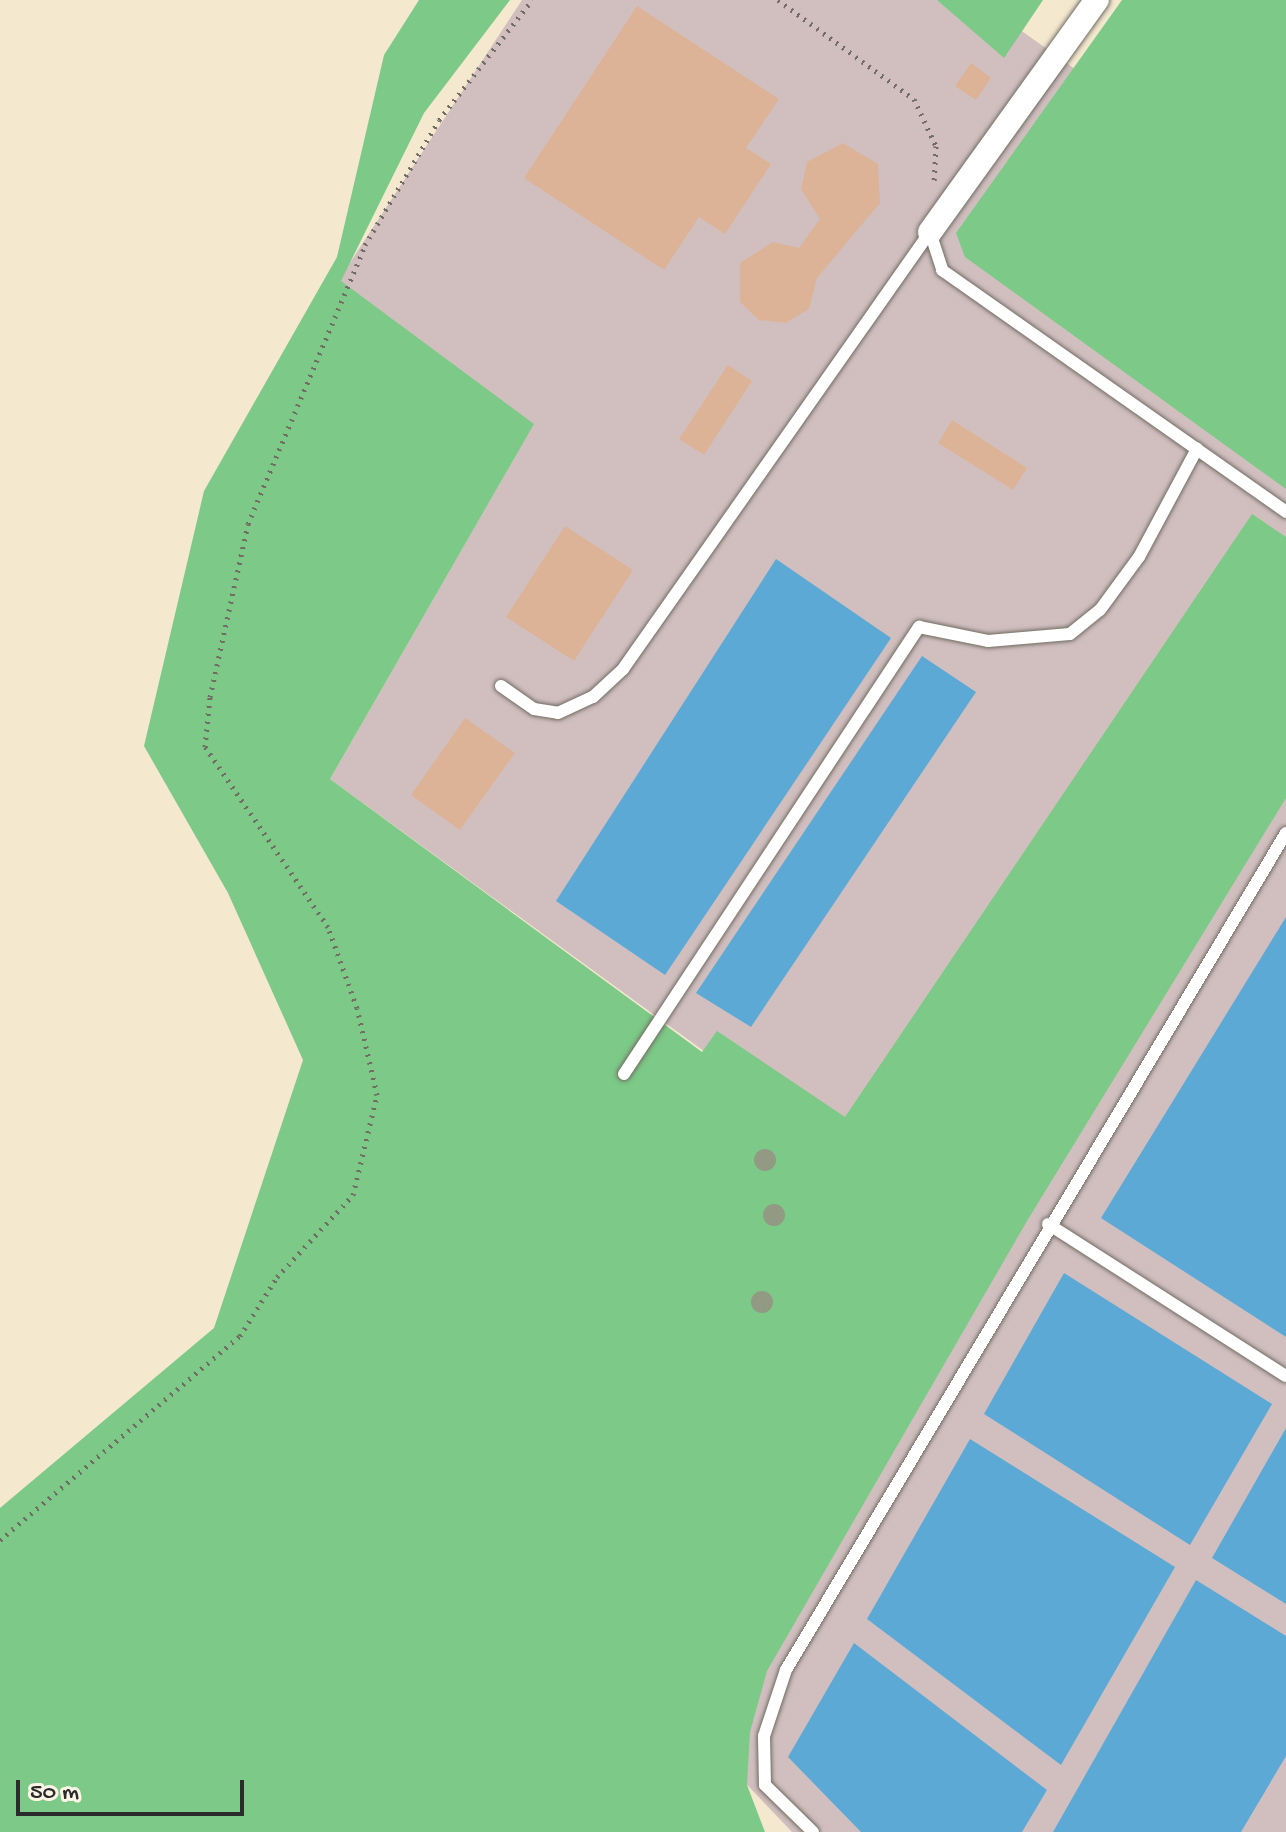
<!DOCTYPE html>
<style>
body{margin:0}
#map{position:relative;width:1286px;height:1832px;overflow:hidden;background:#f4e8cf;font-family:"Gochi Hand",sans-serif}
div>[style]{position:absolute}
.industrial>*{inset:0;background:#d1bfbf}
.green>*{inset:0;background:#7dc987}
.water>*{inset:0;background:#5da9d6}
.building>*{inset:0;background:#dcb397}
.path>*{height:5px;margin-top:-2.5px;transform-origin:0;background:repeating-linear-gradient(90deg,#716d64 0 2px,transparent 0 8px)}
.roads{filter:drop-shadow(0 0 2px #716d64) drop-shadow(0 0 2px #716d64)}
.lane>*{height:12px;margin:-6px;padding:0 6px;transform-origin:6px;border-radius:6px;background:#fff}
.street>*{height:24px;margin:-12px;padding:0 12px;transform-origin:12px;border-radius:12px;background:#fff}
.trees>*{width:22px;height:22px;margin:-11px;border-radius:50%;background:#939a84}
span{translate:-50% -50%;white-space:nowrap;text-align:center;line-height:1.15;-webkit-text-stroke:7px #fcf5e5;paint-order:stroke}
.scale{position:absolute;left:16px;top:1780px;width:228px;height:36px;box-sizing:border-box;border:4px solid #2b2b2b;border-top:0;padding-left:10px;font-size:24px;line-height:28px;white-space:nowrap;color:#2b2b2b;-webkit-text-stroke:6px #fcf5e5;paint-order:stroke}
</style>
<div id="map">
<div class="industrial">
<i style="clip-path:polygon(522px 0,978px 0,1089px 79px,1286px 0,1286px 1832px,792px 1832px,731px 1768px,736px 1704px,991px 1260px,330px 779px,513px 460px,319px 310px)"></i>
</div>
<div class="green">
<i style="clip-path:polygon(419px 0,510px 0,424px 113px,341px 281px,534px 424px,330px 779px,702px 1052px,717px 1031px,845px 1117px,1252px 514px,1286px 537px,1286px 798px,1027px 1221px,767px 1671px,750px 1732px,747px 1785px,765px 1832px,0 1832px,0 1508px,214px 1328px,303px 1060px,228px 893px,144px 746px,204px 491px,337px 257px,384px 55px)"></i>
<i style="clip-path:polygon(937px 0,1043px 0,1004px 58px)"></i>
<i style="clip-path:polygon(1122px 0,1286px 0,1286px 489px,965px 257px,956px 233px)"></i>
</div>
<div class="water">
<i style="clip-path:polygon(776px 559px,891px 638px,665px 975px,556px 901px)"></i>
<i style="clip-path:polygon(922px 656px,976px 692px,751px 1027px,696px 993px)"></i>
<i style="clip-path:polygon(1286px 917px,1286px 1337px,1101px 1218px)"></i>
<i style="clip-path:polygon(1064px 1273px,1272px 1404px,1190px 1545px,984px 1414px)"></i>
<i style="clip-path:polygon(1286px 1428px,1286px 1604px,1212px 1558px)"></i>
<i style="clip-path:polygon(970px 1439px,1175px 1567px,1061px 1765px,867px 1619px)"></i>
<i style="clip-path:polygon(1196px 1580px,1286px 1636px,1286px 1756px,1241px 1832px,1053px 1832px)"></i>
<i style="clip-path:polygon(854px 1643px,1047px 1790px,1022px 1832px,861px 1832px,788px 1757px)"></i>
</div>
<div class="building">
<i style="clip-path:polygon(637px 6px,779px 99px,746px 148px,771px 164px,725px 234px,699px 217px,664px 270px,524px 178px)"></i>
<i style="clip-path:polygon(971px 63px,991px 78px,976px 100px,955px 86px)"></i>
<i style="clip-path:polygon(843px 143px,878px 164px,880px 203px,817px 278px,809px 309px,786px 323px,759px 320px,740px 302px,740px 263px,773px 242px,799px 248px,820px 219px,801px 189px,807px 162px)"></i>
<i style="clip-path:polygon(728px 365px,752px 381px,704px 455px,679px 439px)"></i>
<i style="clip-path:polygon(952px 420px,1027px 468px,1013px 490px,938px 443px)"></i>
<i style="clip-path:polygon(565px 526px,633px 570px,574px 661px,506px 617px)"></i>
<i style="clip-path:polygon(465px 718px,515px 753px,460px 830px,411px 795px)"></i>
</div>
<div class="path">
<i style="left:778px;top:0;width:168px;rotate:36.1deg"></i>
<i style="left:914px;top:99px;width:52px;rotate:64.9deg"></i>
<i style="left:936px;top:146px;width:35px;rotate:93deg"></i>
<i style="left:0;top:1540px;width:315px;rotate:-40.4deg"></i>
<i style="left:240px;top:1336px;width:70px;rotate:-57.9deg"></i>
<i style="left:277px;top:1277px;width:112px;rotate:-47.2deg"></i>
<i style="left:353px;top:1195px;width:103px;rotate:-76.5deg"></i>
<i style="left:377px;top:1095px;width:89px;rotate:-102.9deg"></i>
<i style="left:357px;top:1008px;width:86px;rotate:-109.7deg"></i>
<i style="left:328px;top:927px;width:218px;rotate:-124.3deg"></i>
<i style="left:205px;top:747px;width:50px;rotate:-84.3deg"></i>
<i style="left:210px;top:697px;width:177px;rotate:-77.6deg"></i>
<i style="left:248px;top:524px;width:303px;rotate:-67.2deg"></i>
<i style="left:365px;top:245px;width:145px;rotate:-59.4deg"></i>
<i style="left:439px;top:120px;width:152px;rotate:-52.2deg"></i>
</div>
<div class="roads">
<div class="lane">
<i style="left:930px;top:232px;width:40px;rotate:72deg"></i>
<i style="left:942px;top:270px;width:421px;rotate:35.1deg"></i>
<i style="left:501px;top:686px;width:40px;rotate:34.9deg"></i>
<i style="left:534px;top:709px;width:24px;rotate:9deg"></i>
<i style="left:558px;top:713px;width:38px;rotate:-25deg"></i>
<i style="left:593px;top:697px;width:41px;rotate:-43deg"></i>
<i style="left:623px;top:669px;width:534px;rotate:-54.91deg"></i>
<i style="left:624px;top:1074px;width:536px;rotate:-56.58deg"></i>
<i style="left:919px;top:627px;width:70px;rotate:11.5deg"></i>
<i style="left:988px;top:641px;width:82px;rotate:-4.9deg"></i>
<i style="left:1070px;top:634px;width:38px;rotate:-39deg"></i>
<i style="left:1100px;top:610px;width:66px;rotate:-53.7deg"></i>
<i style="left:1139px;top:557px;width:123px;rotate:-61.8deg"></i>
<i style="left:1048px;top:1224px;width:282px;rotate:32.6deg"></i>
<i style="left:813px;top:1832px;width:67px;rotate:-135.6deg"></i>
<i style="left:765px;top:1785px;width:49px;rotate:-91.2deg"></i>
<i style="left:764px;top:1736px;width:70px;rotate:-71.6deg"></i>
<i style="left:786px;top:1670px;width:975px;rotate:-59.15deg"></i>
</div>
<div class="street">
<i style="left:930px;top:232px;width:286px;rotate:-54.3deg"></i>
</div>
</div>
<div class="trees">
<i style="left:765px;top:1160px"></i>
<i style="left:774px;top:1215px"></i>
<i style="left:762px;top:1302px"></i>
</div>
<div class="scale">50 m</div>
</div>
